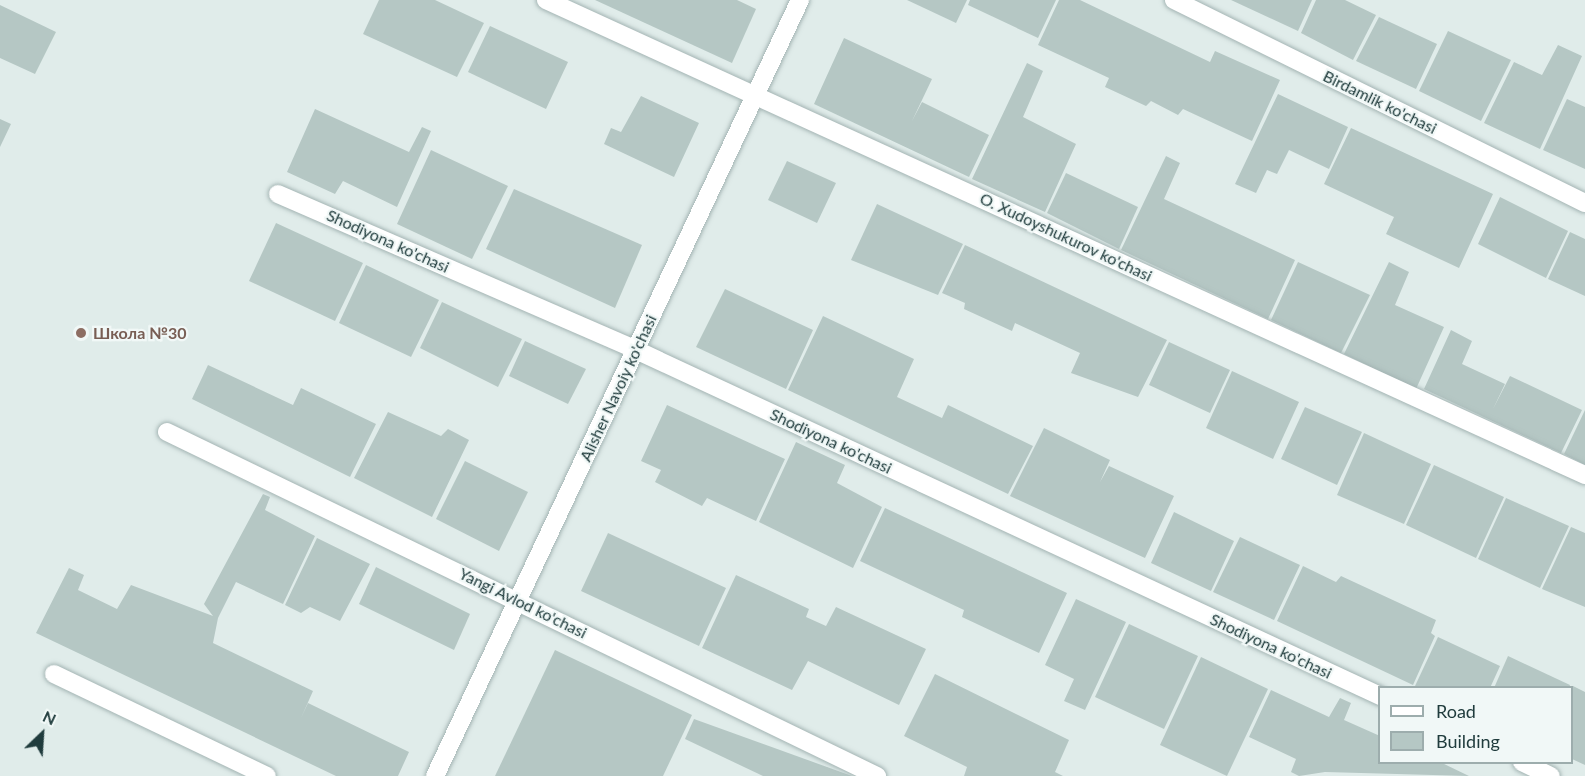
<!DOCTYPE html>
<meta charset="utf-8">
<style>
body{margin:0}
#map{position:relative;width:1585px;height:776px;overflow:hidden;background:#e0ecea;font-family:Lato,sans-serif}
div>[style]{position:absolute}
.building>*{inset:0;background:#b5c7c4}
.roads{filter:drop-shadow(0 0 2px #a3b4b3) drop-shadow(0 0 2px #a3b4b3)}
.minor>*{height:18px;margin:-9px;padding:0 9px;transform-origin:9px;border-radius:9px;background:#fff}
.dots>*{width:16px;height:16px;translate:-50% -50%;box-sizing:border-box;border:3px solid #f1f8f7;border-radius:50%}
span{translate:-50% -50%;white-space:nowrap;text-align:center;line-height:1.15;-webkit-text-stroke:4.5px #f1f8f7;paint-order:stroke}
.street-label{font-size:16px;color:#203c3d}
.education-label{font-size:16px;color:#785e54;font-weight:700}
.left{translate:0 -50%;text-align:left}
.legend{position:absolute;left:1378px;top:686px;width:195px;height:78px;box-sizing:border-box;background:#f1f8f7;border:2px solid #9dadad;margin:0;padding:8px 10px;list-style:none;font-size:18px;color:#203c3d}
.legend li{display:flex;align-items:center;gap:12px;height:30px}
.legend b{width:30px;border:2px solid #9dadad}
.north{position:absolute;left:12px;top:704px;width:60px;height:60px;-webkit-text-stroke:4px #f1f8f7;paint-order:stroke;rotate:25deg;font-size:16px;font-weight:700;line-height:24px;text-align:center;color:#203c3d}
.north::after{content:'';display:block;margin:auto;width:21px;height:27px;background:#203c3d;clip-path:polygon(50% 0,100% 100%,50% 72%,0 100%)}
</style>
<div id="map">
<div class="building">
<i style="clip-path:polygon(379px 0,435px 0,484px 23px,457px 77px,363px 34px)"></i>
<i style="clip-path:polygon(595px 0,737px 0,756px 9px,732px 63px)"></i>
<i style="clip-path:polygon(907px 0,967px 0,956px 23px)"></i>
<i style="clip-path:polygon(970px 0,1056px 0,1038px 38px,968px 5px)"></i>
<i style="clip-path:polygon(1059px 0,1080px 0,1210px 62px,1215px 51px,1280px 80px,1252px 141px,1183px 109px,1178px 115px,1151px 101px,1146px 106px,1105px 87px,1109px 78px,1038px 45px)"></i>
<i style="clip-path:polygon(1231px 0,1312px 0,1298px 31px)"></i>
<i style="clip-path:polygon(1316px 0,1345px 0,1376px 15px,1353px 60px,1301px 33px)"></i>
<i style="clip-path:polygon(0 5px,56px 32px,35px 74px,0 58px)"></i>
<i style="clip-path:polygon(1379px 17px,1437px 44px,1416px 89px,1356px 61px)"></i>
<i style="clip-path:polygon(490px 26px,568px 62px,546px 109px,468px 72px)"></i>
<i style="clip-path:polygon(1448px 31px,1511px 60px,1481px 121px,1419px 91px)"></i>
<i style="clip-path:polygon(844px 38px,932px 79px,912px 121px,922px 102px,989px 135px,969px 177px,814px 104px)"></i>
<i style="clip-path:polygon(1558px 45px,1582px 56px,1540px 149px,1484px 123px,1514px 62px,1542px 75px)"></i>
<i style="clip-path:polygon(1027px 63px,1043px 71px,1023px 117px,1076px 144px,1045px 212px,972px 179px)"></i>
<i style="clip-path:polygon(1278px 94px,1348px 127px,1329px 169px,1289px 150px,1277px 174px,1267px 170px,1256px 193px,1235px 184px)"></i>
<i style="clip-path:polygon(641px 96px,699px 123px,674px 177px,604px 144px,611px 128px,621px 132px)"></i>
<i style="clip-path:polygon(1567px 99px,1585px 107px,1585px 169px,1543px 150px)"></i>
<i style="clip-path:polygon(315px 109px,409px 152px,422px 127px,431px 131px,397px 207px,343px 181px,335px 194px,287px 172px)"></i>
<i style="clip-path:polygon(0 119px,11px 124px,0 147px)"></i>
<i style="clip-path:polygon(1351px 128px,1493px 194px,1459px 268px,1386px 234px,1394px 217px,1324px 184px)"></i>
<i style="clip-path:polygon(431px 150px,508px 186px,472px 259px,397px 224px)"></i>
<i style="clip-path:polygon(1166px 156px,1180px 163px,1164px 199px,1295px 260px,1268px 319px,1121px 250px)"></i>
<i style="clip-path:polygon(787px 161px,836px 183px,817px 223px,768px 200px)"></i>
<i style="clip-path:polygon(1066px 173px,1138px 207px,1119px 249px,1047px 213px)"></i>
<i style="clip-path:polygon(514px 189px,642px 245px,615px 308px,486px 249px)"></i>
<i style="clip-path:polygon(1500px 197px,1568px 231px,1546px 278px,1478px 244px)"></i>
<i style="clip-path:polygon(877px 204px,963px 244px,938px 295px,851px 260px)"></i>
<i style="clip-path:polygon(276px 223px,363px 263px,335px 321px,249px 281px)"></i>
<i style="clip-path:polygon(1570px 232px,1585px 239px,1585px 296px,1548px 279px)"></i>
<i style="clip-path:polygon(965px 245px,1167px 340px,1138px 397px,1071px 373px,1080px 353px,1015px 323px,1012px 331px,964px 309px,965px 303px,942px 293px)"></i>
<i style="clip-path:polygon(1298px 262px,1370px 295px,1341px 353px,1271px 320px)"></i>
<i style="clip-path:polygon(1389px 262px,1409px 272px,1395px 305px,1444px 327px,1416px 389px,1344px 354px)"></i>
<i style="clip-path:polygon(366px 265px,439px 300px,411px 357px,339px 323px)"></i>
<i style="clip-path:polygon(725px 289px,813px 330px,786px 389px,696px 347px)"></i>
<i style="clip-path:polygon(442px 302px,522px 339px,498px 387px,420px 348px)"></i>
<i style="clip-path:polygon(823px 316px,914px 359px,897px 397px,942px 418px,948px 405px,1033px 446px,1008px 494px,788px 390px)"></i>
<i style="clip-path:polygon(1451px 330px,1472px 341px,1462px 364px,1505px 384px,1493px 409px,1510px 376px,1582px 410px,1561px 453px,1424px 389px)"></i>
<i style="clip-path:polygon(525px 341px,586px 369px,568px 404px,509px 376px)"></i>
<i style="clip-path:polygon(1169px 342px,1230px 370px,1210px 413px,1149px 385px)"></i>
<i style="clip-path:polygon(208px 365px,293px 405px,301px 388px,376px 424px,350px 477px,192px 399px)"></i>
<i style="clip-path:polygon(1232px 371px,1299px 402px,1273px 459px,1206px 428px)"></i>
<i style="clip-path:polygon(667px 405px,785px 459px,756px 521px,707px 498px,702px 506px,655px 482px,661px 470px,641px 461px)"></i>
<i style="clip-path:polygon(1305px 407px,1362px 432px,1337px 485px,1281px 459px)"></i>
<i style="clip-path:polygon(1585px 410px,1585px 465px,1564px 454px)"></i>
<i style="clip-path:polygon(388px 412px,441px 436px,448px 429px,469px 440px,432px 517px,354px 478px)"></i>
<i style="clip-path:polygon(1044px 428px,1110px 460px,1100px 482px,1109px 466px,1174px 496px,1145px 558px,1010px 496px)"></i>
<i style="clip-path:polygon(1364px 433px,1431px 464px,1404px 524px,1337px 495px)"></i>
<i style="clip-path:polygon(796px 442px,845px 465px,837px 483px,882px 507px,853px 568px,759px 522px)"></i>
<i style="clip-path:polygon(465px 461px,528px 492px,499px 551px,436px 519px)"></i>
<i style="clip-path:polygon(1434px 465px,1504px 497px,1476px 558px,1406px 525px)"></i>
<i style="clip-path:polygon(263px 494px,270px 497px,265px 510px,315px 536px,283px 604px,236px 582px,218px 618px,213px 643px,313px 691px,301px 718px,308px 703px,409px 752px,398px 776px,336px 776px,36px 633px,69px 568px,84px 575px,78px 590px,117px 609px,131px 585px,213px 616px,204px 604px)"></i>
<i style="clip-path:polygon(1506px 498px,1569px 526px,1540px 588px,1478px 559px)"></i>
<i style="clip-path:polygon(885px 508px,1067px 593px,1039px 653px,962px 617px,964px 610px,860px 561px)"></i>
<i style="clip-path:polygon(1174px 512px,1234px 541px,1211px 591px,1151px 563px)"></i>
<i style="clip-path:polygon(1571px 527px,1585px 533px,1585px 607px,1542px 589px)"></i>
<i style="clip-path:polygon(608px 533px,726px 588px,699px 646px,581px 591px)"></i>
<i style="clip-path:polygon(1240px 537px,1300px 565px,1274px 620px,1213px 592px)"></i>
<i style="clip-path:polygon(317px 538px,370px 564px,340px 621px,310px 607px,301px 613px,285px 605px)"></i>
<i style="clip-path:polygon(1303px 566px,1336px 582px,1341px 576px,1436px 620px,1431px 633px,1435px 636px,1413px 685px,1277px 621px)"></i>
<i style="clip-path:polygon(376px 567px,470px 614px,454px 650px,359px 604px)"></i>
<i style="clip-path:polygon(736px 575px,809px 609px,806px 617px,826px 626px,836px 607px,926px 649px,899px 705px,808px 661px,792px 690px,702px 648px)"></i>
<i style="clip-path:polygon(1076px 599px,1126px 622px,1085px 710px,1064px 701px,1074px 679px,1045px 665px)"></i>
<i style="clip-path:polygon(1129px 624px,1198px 656px,1164px 729px,1095px 697px)"></i>
<i style="clip-path:polygon(1438px 637px,1500px 666px,1490px 688px,1415px 686px)"></i>
<i style="clip-path:polygon(555px 650px,692px 715px,663px 776px,495px 776px)"></i>
<i style="clip-path:polygon(1508px 656px,1570px 685px,1569px 688px,1494px 688px)"></i>
<i style="clip-path:polygon(1201px 657px,1268px 689px,1227px 776px,1160px 745px)"></i>
<i style="clip-path:polygon(935px 674px,1069px 740px,1055px 772px,1063px 776px,964px 776px,967px 767px,904px 736px)"></i>
<i style="clip-path:polygon(1573px 686px,1585px 692px,1585px 765px,1572px 759px)"></i>
<i style="clip-path:polygon(1271px 690px,1329px 717px,1340px 698px,1351px 703px,1344px 720px,1380px 736px,1380px 762px,1440px 762px,1469px 776px,1325px 772px,1299px 776px,1291px 772px,1296px 759px,1249px 737px)"></i>
<i style="clip-path:polygon(694px 719px,852px 776px,763px 776px,685px 739px)"></i>
</div>
<div class="roads">
<div class="minor">
<i style="left:546px;top:0;width:1142px;rotate:24.57deg"></i>
<i style="left:1174px;top:0;width:458px;rotate:26.3deg"></i>
<i style="left:278px;top:194px;width:391px;rotate:23.5deg"></i>
<i style="left:636px;top:350px;width:821px;rotate:24.94deg"></i>
<i style="left:167px;top:432px;width:789px;rotate:25.85deg"></i>
<i style="left:54px;top:674px;width:236px;rotate:25.6deg"></i>
<i style="left:1522px;top:762px;width:32px;rotate:26deg"></i>
<i style="left:435px;top:776px;width:858px;rotate:-64.81deg"></i>
</div>
</div>
<div class="dots">
<i style="left:81px;top:333px;background:#8d6e63"></i>
</div>
<div class="street-label">
<span style="left:1380px;top:102px;rotate:26deg">Birdamlik ko'chasi</span>
<span style="left:1066px;top:237px;rotate:25deg">O. Xudoyshukurov ko'chasi</span>
<span style="left:388px;top:241px;rotate:24deg">Shodiyona ko'chasi</span>
<span style="left:618px;top:388px;rotate:-65deg">Alisher Navoiy ko'chasi</span>
<span style="left:831px;top:441px;rotate:25deg">Shodiyona ko'chasi</span>
<span style="left:523px;top:603px;rotate:26deg">Yangi Avlod ko'chasi</span>
<span style="left:1271px;top:646px;rotate:25deg">Shodiyona ko'chasi</span>
</div>
<div class="education-label">
<span class="left" style="left:93px;top:333px">Школа №30</span>
</div>
<ul class="legend">
<li><b style="height:8px;background:#fff"></b>Road</li>
<li><b style="height:16px;background:#b5c7c4"></b>Building</li>
</ul>
<div class="north">N</div>
</div>
